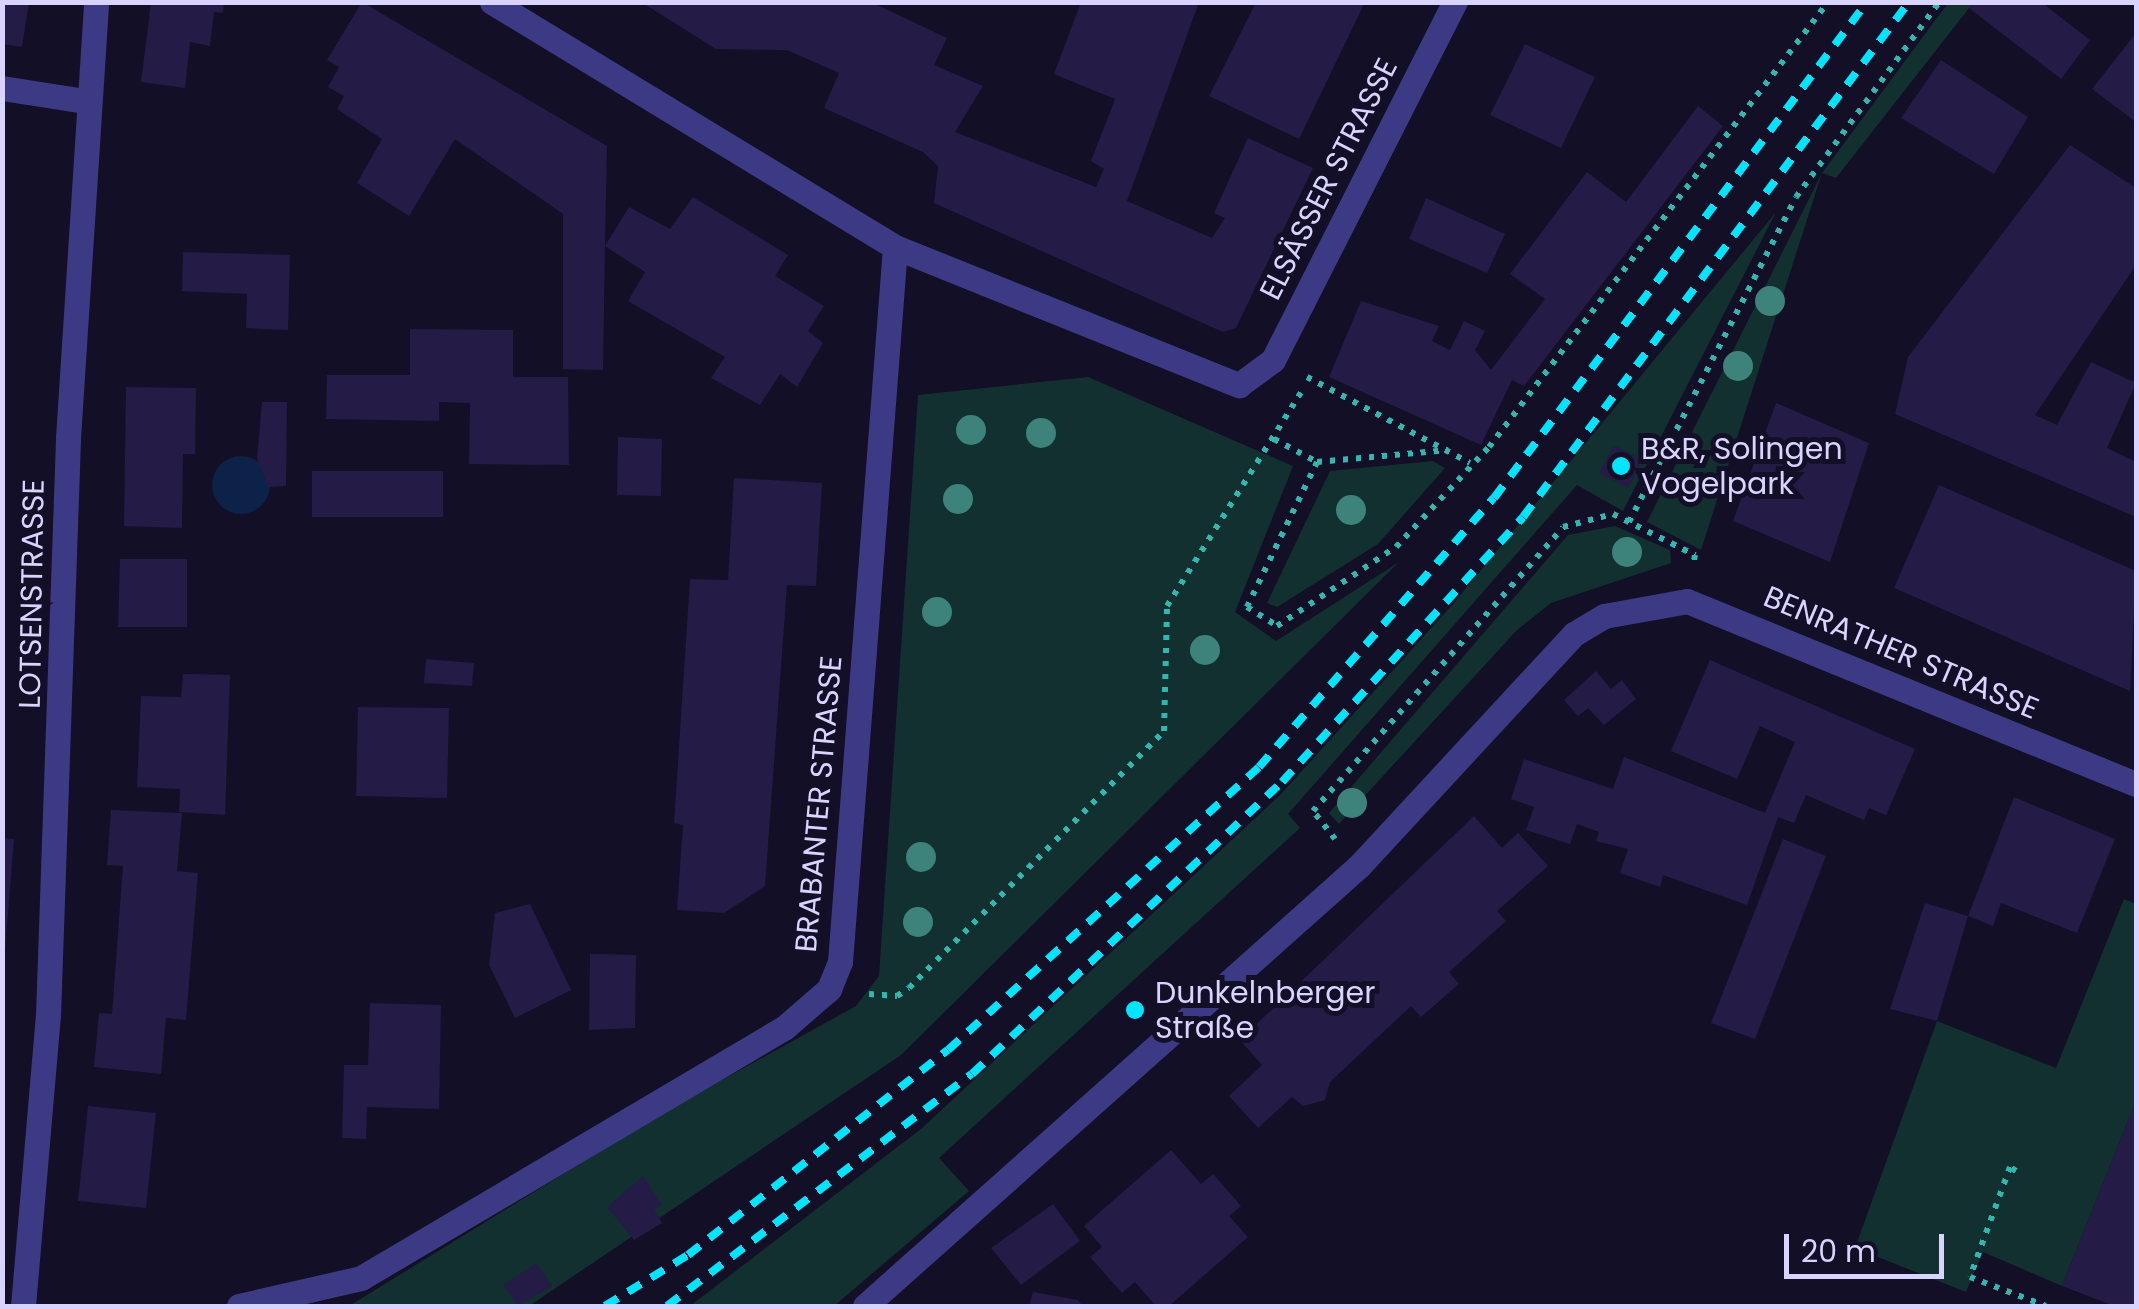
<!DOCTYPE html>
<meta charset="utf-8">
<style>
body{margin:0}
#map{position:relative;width:2139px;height:1309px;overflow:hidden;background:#130f26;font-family:Poppins,sans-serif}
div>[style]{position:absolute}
.green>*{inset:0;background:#12302f}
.water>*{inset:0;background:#0c2248}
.round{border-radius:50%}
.building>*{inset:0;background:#241b47}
.path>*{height:6px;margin-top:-3px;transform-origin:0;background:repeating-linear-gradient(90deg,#2fb8b0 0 5px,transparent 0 13px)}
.minor>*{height:25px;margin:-12.5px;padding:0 12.5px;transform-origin:12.5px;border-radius:12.5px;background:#3d3a85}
.rail>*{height:8px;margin-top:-4px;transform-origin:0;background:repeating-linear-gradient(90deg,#00e5ff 0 15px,transparent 0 27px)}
.trees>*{width:30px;height:30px;margin:-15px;border-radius:50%;background:#3d827b}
.dots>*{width:28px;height:28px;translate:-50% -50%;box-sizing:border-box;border:5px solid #130f26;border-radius:50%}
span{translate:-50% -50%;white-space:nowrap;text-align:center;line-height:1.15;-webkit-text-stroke:10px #130f26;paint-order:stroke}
.street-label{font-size:30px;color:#d9d4ff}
.poi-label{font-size:30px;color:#d9d4ff}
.left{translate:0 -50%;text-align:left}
.frame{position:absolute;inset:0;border:5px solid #d9d4ff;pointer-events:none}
.scale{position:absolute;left:1784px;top:1234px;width:160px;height:45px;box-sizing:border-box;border:5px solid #d9d4ff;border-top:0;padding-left:12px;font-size:30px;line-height:35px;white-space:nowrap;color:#d9d4ff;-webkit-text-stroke:8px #130f26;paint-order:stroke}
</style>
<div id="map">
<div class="green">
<i style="clip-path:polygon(1948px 3px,1973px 3px,1836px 178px,1822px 173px,1701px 550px,1647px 522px,1822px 173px)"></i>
<i style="clip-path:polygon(1776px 212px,1623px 511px,1577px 485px,1288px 814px,1300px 828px,939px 1158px,969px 1191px,834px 1306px,690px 1306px,921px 1129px,1281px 794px,1453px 604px)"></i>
<i style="clip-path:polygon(1088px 377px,1293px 466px,1235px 612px,1276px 641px,1399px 562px,901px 1055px,529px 1306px,349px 1306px,664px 1112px,856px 1006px,879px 976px,918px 395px)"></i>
<i style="clip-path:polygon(1433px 461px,1445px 468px,1378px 544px,1277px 607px,1267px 603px,1330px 471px)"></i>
<i style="clip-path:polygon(1615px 526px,1670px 550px,1671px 563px,1551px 603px,1517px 630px,1339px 824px,1329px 813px,1568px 535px)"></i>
<i style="clip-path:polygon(2124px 899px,2136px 904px,2136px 1101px,2062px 1286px,1983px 1252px,1966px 1292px,1855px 1248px,1937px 1021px,2056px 1068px)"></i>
</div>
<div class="water">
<i class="round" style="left:212px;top:456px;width:58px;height:58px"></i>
</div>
<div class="building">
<i style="clip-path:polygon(2px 2px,29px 2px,22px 47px,2px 44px)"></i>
<i style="clip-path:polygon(151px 2px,224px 2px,223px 13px,214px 12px,210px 46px,190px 42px,185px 88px,141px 82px)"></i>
<i style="clip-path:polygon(362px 2px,607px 146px,605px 246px,629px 207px,670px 229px,693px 197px,788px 255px,775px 276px,824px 306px,808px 331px,823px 343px,797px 387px,780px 374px,760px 405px,711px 378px,725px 357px,628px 301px,645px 272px,605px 246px,603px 370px,563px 369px,563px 214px,455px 139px,409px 216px,357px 183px,382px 139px,337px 109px,344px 96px,328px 87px,339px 67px,327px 60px)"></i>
<i style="clip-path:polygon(641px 2px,871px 2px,947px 38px,934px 65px,983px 86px,955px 132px,1096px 187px,1104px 169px,1091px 161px,1115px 99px,1054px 74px,1081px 2px,1199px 2px,1127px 201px,1212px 238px,1225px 218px,1214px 213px,1248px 138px,1313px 168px,1236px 328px,1223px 332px,934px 203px,938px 166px,923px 152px,824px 108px,839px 73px,787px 50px,716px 49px)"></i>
<i style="clip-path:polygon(1256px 2px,1365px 2px,1299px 139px,1209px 96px)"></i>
<i style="clip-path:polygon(1973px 2px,2041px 2px,2090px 40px,2061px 79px,1969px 8px)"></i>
<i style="clip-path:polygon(2136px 33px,2136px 122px,2092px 89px)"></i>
<i style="clip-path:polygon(1525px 44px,1595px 77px,1561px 148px,1490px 115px)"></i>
<i style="clip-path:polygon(1941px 60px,2028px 117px,1994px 174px,1901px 118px)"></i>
<i style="clip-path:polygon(1698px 106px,1723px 126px,1524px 386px,1512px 380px,1481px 445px,1329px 377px,1361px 301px,1439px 326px,1432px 341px,1450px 350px,1464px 321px,1485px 331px,1475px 350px,1491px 370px,1545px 299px,1510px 274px,1587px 172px,1626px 202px)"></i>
<i style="clip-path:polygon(2070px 145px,2136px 188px,2136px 265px,2035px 415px,2057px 425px,2091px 362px,2136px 383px,2107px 448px,2136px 462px,2136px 517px,1895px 414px,1908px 357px)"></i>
<i style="clip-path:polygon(1426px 198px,1505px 234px,1487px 273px,1409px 239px)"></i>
<i style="clip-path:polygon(183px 252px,290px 255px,288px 330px,246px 328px,247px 294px,182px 291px)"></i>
<i style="clip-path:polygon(410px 329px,513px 330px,513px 377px,568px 377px,569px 465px,469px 464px,470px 403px,439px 402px,439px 421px,326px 419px,327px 375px,410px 375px)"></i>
<i style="clip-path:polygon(126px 387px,196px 388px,195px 454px,183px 454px,182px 528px,124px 526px)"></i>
<i style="clip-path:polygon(262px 402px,287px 402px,286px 486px,268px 487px,257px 459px)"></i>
<i style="clip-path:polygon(1776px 403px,1869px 443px,1830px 562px,1733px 521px)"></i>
<i style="clip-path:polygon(618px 437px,662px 439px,661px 496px,617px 495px)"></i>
<i style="clip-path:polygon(1614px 445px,1643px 460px,1628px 488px,1599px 473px)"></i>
<i style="clip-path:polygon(312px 471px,443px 471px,443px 517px,312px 517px)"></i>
<i style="clip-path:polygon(734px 478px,822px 483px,816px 586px,787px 585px,765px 886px,724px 913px,677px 910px,683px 825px,674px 823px,690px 579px,728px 580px)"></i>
<i style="clip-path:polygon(1939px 485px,2136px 571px,2130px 691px,1894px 588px)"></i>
<i style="clip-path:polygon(120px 559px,187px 559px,187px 627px,118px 627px)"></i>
<i style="clip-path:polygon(426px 659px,474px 663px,472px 686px,424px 683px)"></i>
<i style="clip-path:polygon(1710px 660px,1915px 749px,1886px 815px,1869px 808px,1864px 820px,1806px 795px,1794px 823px,1778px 817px,1747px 905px,1663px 875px,1660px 887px,1620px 873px,1628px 849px,1596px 841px,1599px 832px,1577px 824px,1570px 844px,1526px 830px,1534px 807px,1511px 799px,1524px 759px,1613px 789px,1624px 757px,1765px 813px,1795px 742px,1760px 726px,1737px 779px,1671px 751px)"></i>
<i style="clip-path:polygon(1596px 671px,1611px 689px,1622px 680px,1636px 699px,1604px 725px,1588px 708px,1578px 716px,1564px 700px)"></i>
<i style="clip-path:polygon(183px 674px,230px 675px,225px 815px,179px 812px,180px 789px,137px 787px,141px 696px,181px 697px)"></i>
<i style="clip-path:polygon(358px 707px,449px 708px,447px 798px,356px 796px)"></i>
<i style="clip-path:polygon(2014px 797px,2115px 839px,2077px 933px,2001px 903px,1993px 926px,1968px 916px)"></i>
<i style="clip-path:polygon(111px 810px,182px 813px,177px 871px,198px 873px,186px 1020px,166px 1018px,161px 1074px,94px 1067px,99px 1013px,112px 1014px,123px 866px,107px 865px)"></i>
<i style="clip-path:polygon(1474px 816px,1502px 848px,1518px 833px,1548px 866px,1497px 911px,1506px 921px,1449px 972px,1459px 984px,1421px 1017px,1411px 1006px,1330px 1082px,1325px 1100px,1303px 1106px,1292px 1097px,1258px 1128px,1229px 1096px,1262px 1065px,1240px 1040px)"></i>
<i style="clip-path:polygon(2px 838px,14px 839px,5px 951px,2px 951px)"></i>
<i style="clip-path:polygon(1783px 839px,1826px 856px,1755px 1039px,1711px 1023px)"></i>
<i style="clip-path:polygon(1925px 903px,1968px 916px,1937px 1021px,1890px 1009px)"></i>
<i style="clip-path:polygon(530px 904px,571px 990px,515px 1018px,489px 965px,495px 913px)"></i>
<i style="clip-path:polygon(590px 954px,636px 955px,635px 1028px,589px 1030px)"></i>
<i style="clip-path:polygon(370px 1003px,441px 1005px,439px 1109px,367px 1107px,366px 1139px,342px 1138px,344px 1065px,368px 1065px)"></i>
<i style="clip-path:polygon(2136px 1101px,2136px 1306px,2114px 1306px,2062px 1286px)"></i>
<i style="clip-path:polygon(88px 1106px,156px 1113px,146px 1208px,78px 1201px)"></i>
<i style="clip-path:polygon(1171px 1150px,1201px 1184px,1213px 1174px,1241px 1206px,1229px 1216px,1248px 1237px,1169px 1306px,1156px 1306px,1135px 1282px,1122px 1293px,1090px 1257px,1102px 1247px,1084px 1226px)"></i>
<i style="clip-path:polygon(643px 1176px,662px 1205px,654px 1209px,662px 1223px,634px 1240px,607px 1207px)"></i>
<i style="clip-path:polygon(1053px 1204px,1080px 1241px,1021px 1285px,991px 1248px)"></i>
<i style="clip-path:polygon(537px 1263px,552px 1286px,518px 1306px,503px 1285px)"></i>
<i style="clip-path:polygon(1033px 1292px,1078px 1300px,1083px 1306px,1029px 1306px)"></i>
</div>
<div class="path">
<i style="left:1307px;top:377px;width:184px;rotate:27.8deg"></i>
<i style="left:1274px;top:439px;width:49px;rotate:28.1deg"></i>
<i style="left:1317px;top:462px;width:132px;rotate:-5.2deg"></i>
<i style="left:1317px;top:462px;width:161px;rotate:115.8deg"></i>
<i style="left:1247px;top:607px;width:36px;rotate:32deg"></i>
<i style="left:1277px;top:626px;width:143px;rotate:-33.6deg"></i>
<i style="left:1396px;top:547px;width:137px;rotate:-47.1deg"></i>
<i style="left:1489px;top:447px;width:559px;rotate:-52.7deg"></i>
<i style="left:1629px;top:522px;width:365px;rotate:-62.8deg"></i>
<i style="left:1796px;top:197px;width:242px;rotate:-53.7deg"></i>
<i style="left:1335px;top:839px;width:36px;rotate:-128deg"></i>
<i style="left:1313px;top:811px;width:378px;rotate:-48.6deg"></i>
<i style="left:1563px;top:527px;width:52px;rotate:-14.6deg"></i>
<i style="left:1613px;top:514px;width:92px;rotate:26.6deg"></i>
<i style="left:1695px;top:555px;width:10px;rotate:101deg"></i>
<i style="left:869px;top:994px;width:28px;rotate:4deg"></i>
<i style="left:897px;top:996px;width:14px;rotate:-34deg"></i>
<i style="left:909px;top:988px;width:362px;rotate:-45.2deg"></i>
<i style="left:1164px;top:731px;width:125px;rotate:-88.6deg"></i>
<i style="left:1167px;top:606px;width:252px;rotate:-57.9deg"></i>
<i style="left:2016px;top:1171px;width:7px;rotate:-146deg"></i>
<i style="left:2010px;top:1167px;width:117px;rotate:110deg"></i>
<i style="left:1970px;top:1277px;width:81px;rotate:20.9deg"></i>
</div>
<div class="minor">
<i style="left:492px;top:2px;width:472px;rotate:31.3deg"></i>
<i style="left:895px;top:247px;width:371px;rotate:21.9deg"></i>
<i style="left:1239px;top:385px;width:42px;rotate:-36.3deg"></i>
<i style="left:1273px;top:360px;width:402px;rotate:-63.1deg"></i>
<i style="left:2px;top:88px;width:84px;rotate:8.9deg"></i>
<i style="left:23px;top:1306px;width:292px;rotate:-85.1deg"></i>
<i style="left:48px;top:1015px;width:577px;rotate:-88.01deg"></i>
<i style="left:68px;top:438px;width:437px;rotate:-86.3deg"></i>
<i style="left:239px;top:1306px;width:125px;rotate:-12.9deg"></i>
<i style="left:361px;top:1278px;width:491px;rotate:-30.6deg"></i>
<i style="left:784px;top:1028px;width:60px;rotate:-40.9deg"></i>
<i style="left:829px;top:989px;width:29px;rotate:-68deg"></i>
<i style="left:840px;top:962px;width:717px;rotate:-85.6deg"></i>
<i style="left:865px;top:1306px;width:662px;rotate:-41.69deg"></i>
<i style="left:1359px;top:866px;width:316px;rotate:-47.2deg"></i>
<i style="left:1574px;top:634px;width:35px;rotate:-31deg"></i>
<i style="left:1604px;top:616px;width:84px;rotate:-10.2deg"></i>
<i style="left:1687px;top:601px;width:485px;rotate:22.2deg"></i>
</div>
<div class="rail">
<i style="left:605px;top:1306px;width:97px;rotate:-31.6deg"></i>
<i style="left:688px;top:1255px;width:331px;rotate:-38.3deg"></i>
<i style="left:948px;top:1050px;width:420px;rotate:-42.3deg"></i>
<i style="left:1259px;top:767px;width:357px;rotate:-48.9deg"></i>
<i style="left:1494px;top:498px;width:621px;rotate:-53.06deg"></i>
<i style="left:667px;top:1306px;width:383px;rotate:-37.3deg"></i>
<i style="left:972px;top:1074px;width:426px;rotate:-43.3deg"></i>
<i style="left:1282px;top:782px;width:358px;rotate:-47.7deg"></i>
<i style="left:1523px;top:517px;width:644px;rotate:-53.15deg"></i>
</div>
<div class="trees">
<i style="left:1770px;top:301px"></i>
<i style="left:1738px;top:366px"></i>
<i style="left:971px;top:430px"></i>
<i style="left:1041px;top:433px"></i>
<i style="left:958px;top:499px"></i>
<i style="left:1351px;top:510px"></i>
<i style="left:1627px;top:552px"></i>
<i style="left:937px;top:612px"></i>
<i style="left:1205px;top:650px"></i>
<i style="left:1352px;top:803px"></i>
<i style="left:921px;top:857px"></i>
<i style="left:918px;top:922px"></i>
</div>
<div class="dots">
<i style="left:1621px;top:466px;background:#00e5ff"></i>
<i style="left:1135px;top:1010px;background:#00e5ff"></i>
</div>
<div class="street-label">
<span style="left:1329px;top:179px;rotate:-63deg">ELSÄSSER STRASSE</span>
<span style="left:32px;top:594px;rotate:-89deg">LOTSENSTRASSE</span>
<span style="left:1901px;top:653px;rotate:23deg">BENRATHER STRASSE</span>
<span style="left:819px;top:804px;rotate:-85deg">BRABANTER STRASSE</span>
</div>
<div class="poi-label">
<span class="left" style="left:1641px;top:466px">B&amp;R, Solingen<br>Vogelpark</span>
<span class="left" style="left:1155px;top:1010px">Dunkelnberger<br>Straße</span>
</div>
<div class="frame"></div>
<div class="scale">20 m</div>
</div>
